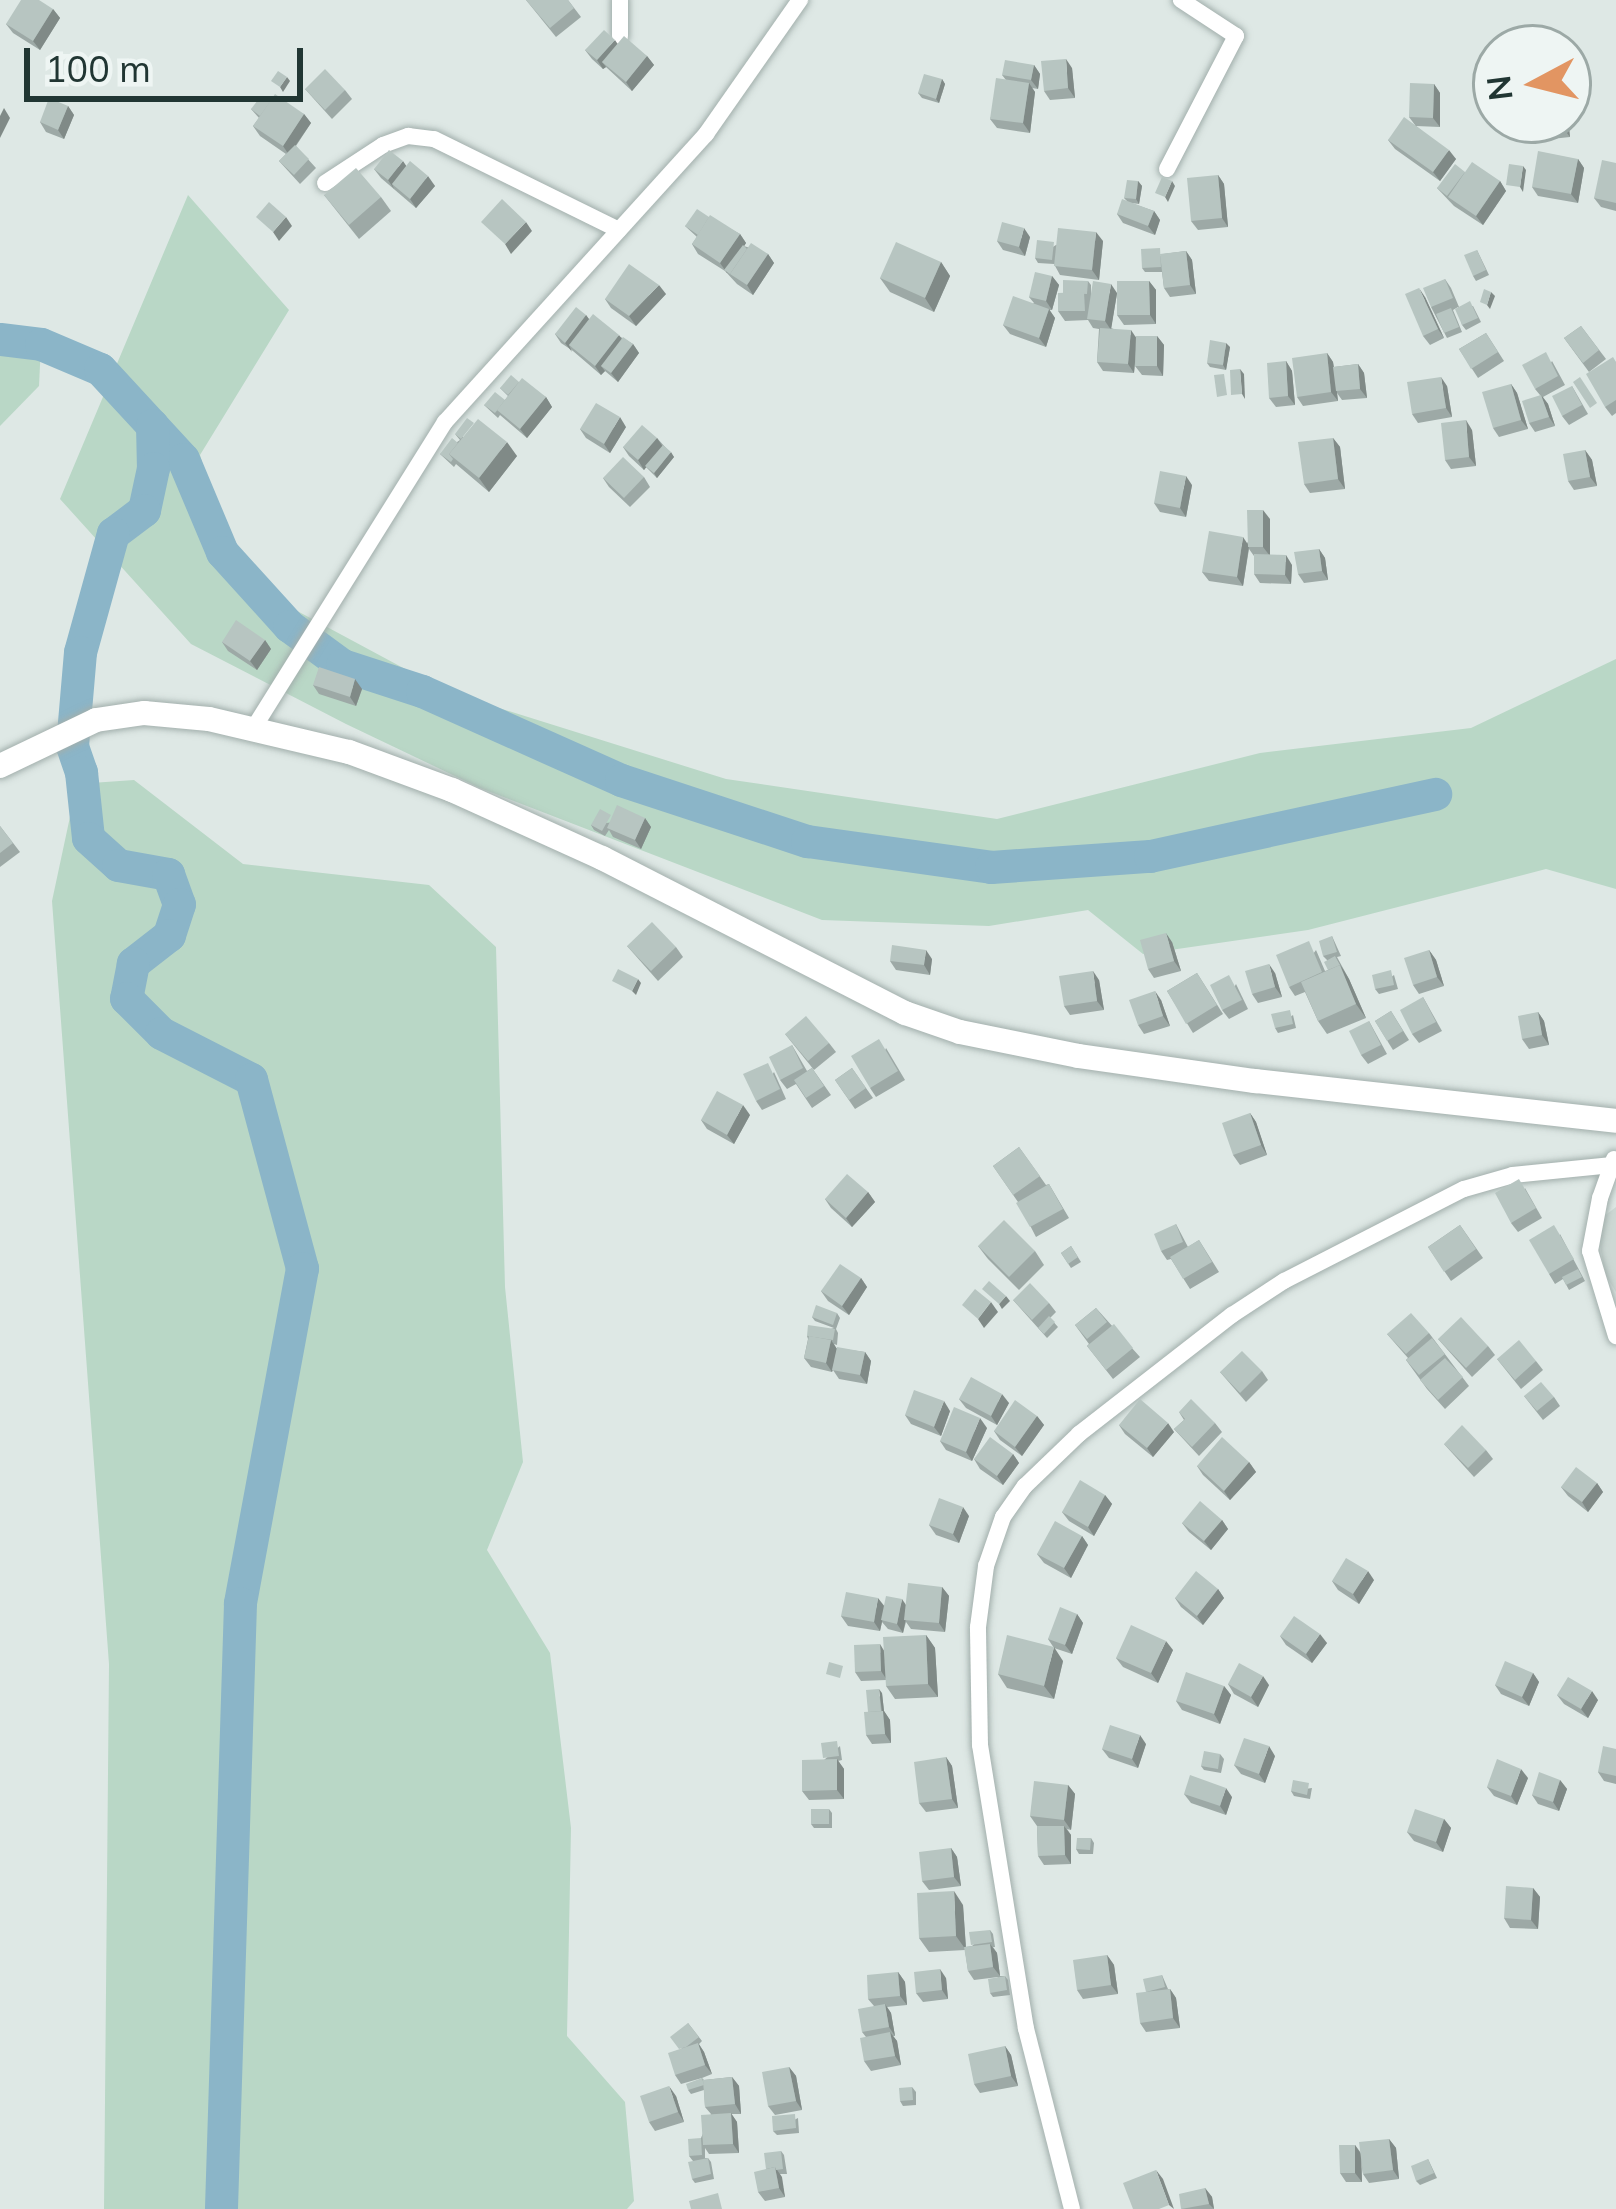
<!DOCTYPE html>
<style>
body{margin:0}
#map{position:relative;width:1616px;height:2209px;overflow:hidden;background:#dee8e5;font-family:Mulish,sans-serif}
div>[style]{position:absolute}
.built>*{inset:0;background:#cdd8d4}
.green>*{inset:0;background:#b9d7c6}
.river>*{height:33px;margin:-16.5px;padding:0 16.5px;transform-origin:16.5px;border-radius:16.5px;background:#8bb5c8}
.roads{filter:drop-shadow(0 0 3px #a2afac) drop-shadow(0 0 3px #a2afac)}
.street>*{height:16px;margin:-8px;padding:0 8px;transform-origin:8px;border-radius:8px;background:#fff}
.secondary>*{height:24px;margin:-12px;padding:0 12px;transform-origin:12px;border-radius:12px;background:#fff}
.wall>*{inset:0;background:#9da9a6}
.shaded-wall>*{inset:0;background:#808a87}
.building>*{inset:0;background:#b7c5c1}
span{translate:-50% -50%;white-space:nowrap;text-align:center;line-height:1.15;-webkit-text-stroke:9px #eef5f3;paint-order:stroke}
.north{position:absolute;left:1472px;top:24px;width:120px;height:120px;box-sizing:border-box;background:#eef5f3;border:3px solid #9ca9a6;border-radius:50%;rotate:263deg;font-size:33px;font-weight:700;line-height:48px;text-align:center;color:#213633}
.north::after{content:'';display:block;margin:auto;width:42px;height:54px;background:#e29562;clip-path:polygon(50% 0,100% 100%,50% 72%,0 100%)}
.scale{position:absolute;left:24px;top:48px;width:279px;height:54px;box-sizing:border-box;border:6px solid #213633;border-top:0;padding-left:15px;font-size:36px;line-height:42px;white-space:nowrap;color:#213633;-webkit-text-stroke:9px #eef5f3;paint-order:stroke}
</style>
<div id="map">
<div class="built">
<i style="clip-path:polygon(1616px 1207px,1616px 1292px,1605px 1274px,1598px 1233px,1603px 1217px)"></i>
</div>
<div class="green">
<i style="clip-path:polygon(188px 195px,289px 310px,200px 455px,236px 578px,448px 692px,726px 779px,997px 819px,1260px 753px,1471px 728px,1616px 659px,1616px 889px,1546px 869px,1308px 930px,1143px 954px,1088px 910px,989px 926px,822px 920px,480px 788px,346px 724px,191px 644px,60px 499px)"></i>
<i style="clip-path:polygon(0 323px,41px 344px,39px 386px,0 426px)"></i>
<i style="clip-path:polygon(134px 780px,243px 864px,429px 885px,496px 947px,505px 1287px,523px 1462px,487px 1550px,550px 1653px,571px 1828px,567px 2036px,625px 2102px,634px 2201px,627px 2209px,104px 2209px,109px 1664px,52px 901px,77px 784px)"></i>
</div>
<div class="river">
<i style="left:0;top:339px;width:41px;rotate:7deg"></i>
<i style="left:41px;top:344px;width:64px;rotate:23deg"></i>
<i style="left:100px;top:369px;width:122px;rotate:47.3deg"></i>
<i style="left:183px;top:459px;width:101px;rotate:67.2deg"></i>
<i style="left:222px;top:552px;width:100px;rotate:47.8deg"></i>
<i style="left:289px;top:626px;width:66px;rotate:36.3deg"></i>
<i style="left:342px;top:665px;width:84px;rotate:18deg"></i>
<i style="left:422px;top:691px;width:218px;rotate:24.1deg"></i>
<i style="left:621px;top:780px;width:196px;rotate:18.2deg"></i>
<i style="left:807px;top:841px;width:186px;rotate:8deg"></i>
<i style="left:991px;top:867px;width:159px;rotate:-4deg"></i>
<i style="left:1150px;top:856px;width:292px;rotate:-12.3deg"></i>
<i style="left:152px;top:425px;width:43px;rotate:88.7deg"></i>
<i style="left:153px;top:468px;width:43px;rotate:102.1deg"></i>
<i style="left:144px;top:510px;width:39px;rotate:143deg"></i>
<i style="left:113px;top:533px;width:123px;rotate:105.5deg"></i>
<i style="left:80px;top:652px;width:94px;rotate:94.9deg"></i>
<i style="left:72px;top:746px;width:28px;rotate:71deg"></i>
<i style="left:81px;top:772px;width:66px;rotate:83.9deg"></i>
<i style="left:88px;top:838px;width:40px;rotate:42deg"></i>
<i style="left:118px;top:865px;width:51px;rotate:10.2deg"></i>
<i style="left:168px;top:874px;width:32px;rotate:70deg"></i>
<i style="left:179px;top:904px;width:33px;rotate:108deg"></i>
<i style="left:169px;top:935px;width:46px;rotate:142.1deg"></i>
<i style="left:133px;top:963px;width:36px;rotate:101deg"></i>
<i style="left:126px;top:998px;width:49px;rotate:45deg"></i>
<i style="left:161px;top:1033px;width:101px;rotate:27.1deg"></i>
<i style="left:251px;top:1079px;width:196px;rotate:74.9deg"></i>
<i style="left:302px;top:1268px;width:341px;rotate:100.5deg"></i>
<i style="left:240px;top:1603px;width:606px;rotate:91.8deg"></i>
</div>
<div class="roads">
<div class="street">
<i style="left:620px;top:36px;width:36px;rotate:-90deg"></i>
<i style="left:1167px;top:169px;width:150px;rotate:-62.6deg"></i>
<i style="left:1236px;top:36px;width:66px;rotate:-146.8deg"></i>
<i style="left:325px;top:183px;width:69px;rotate:-33.2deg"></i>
<i style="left:383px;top:145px;width:27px;rotate:-20deg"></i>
<i style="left:408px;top:136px;width:26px;rotate:7deg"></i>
<i style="left:434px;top:139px;width:206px;rotate:26.2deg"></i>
<i style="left:253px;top:729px;width:362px;rotate:-58deg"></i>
<i style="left:445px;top:422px;width:389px;rotate:-47.8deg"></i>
<i style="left:706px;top:134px;width:164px;rotate:-55deg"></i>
<i style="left:1614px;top:1159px;width:41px;rotate:109.7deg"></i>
<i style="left:1600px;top:1198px;width:54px;rotate:100.7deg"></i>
<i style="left:1590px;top:1251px;width:89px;rotate:73deg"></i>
<i style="left:1072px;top:2209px;width:186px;rotate:-104.3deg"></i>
<i style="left:1026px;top:2029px;width:288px;rotate:-99.2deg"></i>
<i style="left:980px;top:1745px;width:118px;rotate:-91deg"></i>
<i style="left:978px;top:1627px;width:62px;rotate:-82.5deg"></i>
<i style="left:986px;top:1566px;width:52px;rotate:-70.9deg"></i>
<i style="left:1003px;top:1517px;width:38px;rotate:-55deg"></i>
<i style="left:1025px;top:1486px;width:75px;rotate:-43.9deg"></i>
<i style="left:1079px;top:1434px;width:194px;rotate:-37.9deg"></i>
<i style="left:1232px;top:1315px;width:62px;rotate:-33.2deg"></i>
<i style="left:1284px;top:1281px;width:202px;rotate:-27.1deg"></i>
<i style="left:1464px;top:1189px;width:51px;rotate:-15.9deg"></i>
<i style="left:1513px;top:1175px;width:99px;rotate:-5.8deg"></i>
</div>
<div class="secondary">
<i style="left:0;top:766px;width:106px;rotate:-25.6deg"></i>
<i style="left:96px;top:720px;width:49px;rotate:-8.3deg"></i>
<i style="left:144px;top:713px;width:65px;rotate:5.3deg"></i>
<i style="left:209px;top:719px;width:144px;rotate:13.3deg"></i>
<i style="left:349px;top:752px;width:110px;rotate:20.3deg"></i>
<i style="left:452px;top:790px;width:165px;rotate:24.4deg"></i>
<i style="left:602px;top:858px;width:340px;rotate:27.1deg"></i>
<i style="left:905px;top:1013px;width:58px;rotate:19.1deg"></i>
<i style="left:960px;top:1032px;width:121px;rotate:11.4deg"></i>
<i style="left:1079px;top:1056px;width:178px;rotate:8.1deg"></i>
<i style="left:1255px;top:1081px;width:363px;rotate:6.3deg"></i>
</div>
</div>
<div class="wall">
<i style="clip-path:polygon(526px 0,568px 0,581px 17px,556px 37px)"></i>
<i style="clip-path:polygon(53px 9px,60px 18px,40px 50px,13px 33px,6px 24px)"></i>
<i style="clip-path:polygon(617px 44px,647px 56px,654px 65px,632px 91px,606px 67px,603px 69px,592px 59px,585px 50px)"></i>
<i style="clip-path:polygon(1034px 65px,1040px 74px,1038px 89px,1032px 88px,1035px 92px,1030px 133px,997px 128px,990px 119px,1006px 80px,1002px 75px)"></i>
<i style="clip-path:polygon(1072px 68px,1075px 98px,1050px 100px,1044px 91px)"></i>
<i style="clip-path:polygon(942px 79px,945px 84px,939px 103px,922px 98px,918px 93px)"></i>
<i style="clip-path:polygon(1434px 84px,1440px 93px,1440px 127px,1416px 126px,1456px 159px,1440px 181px,1395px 149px,1388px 140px,1415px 125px,1409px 117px)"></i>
<i style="clip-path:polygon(305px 89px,345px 90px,352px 99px,332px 119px)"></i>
<i style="clip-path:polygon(270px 102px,304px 114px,311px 123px,296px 146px,316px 168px,300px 184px,279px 161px,286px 154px,260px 136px,253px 126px,259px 118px,251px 109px)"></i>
<i style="clip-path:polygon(68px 106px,74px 115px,64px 139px,46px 132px,40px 122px)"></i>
<i style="clip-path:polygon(1568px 120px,1570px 137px,1542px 140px,1536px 131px)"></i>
<i style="clip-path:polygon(1578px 159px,1584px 168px,1578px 203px,1538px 196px,1532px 187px)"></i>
<i style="clip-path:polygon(1616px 163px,1616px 211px,1601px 207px,1594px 198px)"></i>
<i style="clip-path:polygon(407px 166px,435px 186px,416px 208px,381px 178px,374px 169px)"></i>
<i style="clip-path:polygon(1465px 172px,1500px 181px,1506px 191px,1483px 225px,1454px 206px,1437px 188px)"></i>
<i style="clip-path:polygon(1218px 175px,1224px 184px,1228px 227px,1198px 230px,1191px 221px)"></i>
<i style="clip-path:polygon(1138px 181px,1142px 186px,1139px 204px,1131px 203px,1154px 211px,1160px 220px,1155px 235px,1123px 223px,1117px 214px,1127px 201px,1124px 198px)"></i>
<i style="clip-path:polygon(324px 195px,381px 197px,391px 211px,359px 239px)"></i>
<i style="clip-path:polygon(709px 217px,740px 234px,746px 243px,744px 246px,768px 254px,774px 263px,753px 295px,737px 284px,725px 271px,698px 254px,692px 244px,697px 237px,685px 226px)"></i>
<i style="clip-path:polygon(1030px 237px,1025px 256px,1003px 250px,997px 241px)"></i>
<i style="clip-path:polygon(1103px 241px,1099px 280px,1060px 275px,1054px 264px,1038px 263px,1035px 258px,1056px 245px)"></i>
<i style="clip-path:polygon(1477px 250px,1489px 275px,1476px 281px,1473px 276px)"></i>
<i style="clip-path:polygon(1186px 251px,1192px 260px,1196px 294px,1170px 297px,1164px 288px,1162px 272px,1145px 272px,1142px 268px,1163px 254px)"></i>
<i style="clip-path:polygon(941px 262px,950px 276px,934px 312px,890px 292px,880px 278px)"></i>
<i style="clip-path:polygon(1052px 276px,1059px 285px,1052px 310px,1049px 310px,1055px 318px,1046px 347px,1010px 334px,1003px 325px,1034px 303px,1029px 297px)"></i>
<i style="clip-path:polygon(1445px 279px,1451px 288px,1459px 307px,1473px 306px,1481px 322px,1466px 330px,1462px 325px,1458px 307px,1453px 310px,1462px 332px,1447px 338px,1431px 307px)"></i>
<i style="clip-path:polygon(1088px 281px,1091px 285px,1091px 294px,1117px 293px,1149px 281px,1156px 290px,1156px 324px,1124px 325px,1117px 315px,1117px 294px,1111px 328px,1136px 337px,1157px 336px,1164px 345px,1163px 376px,1142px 375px,1135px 366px,1135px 361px,1134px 373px,1103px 371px,1097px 362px,1099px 329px,1093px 328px,1088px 320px,1065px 321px,1058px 311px,1063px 293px)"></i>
<i style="clip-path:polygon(666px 294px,636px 326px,611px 308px,605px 299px)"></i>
<i style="clip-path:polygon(1425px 297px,1444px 338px,1430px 345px,1423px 336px)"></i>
<i style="clip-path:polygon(586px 315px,589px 319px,633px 344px,639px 353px,618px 382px,605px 371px,601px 375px,573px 351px,561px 343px,555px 334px)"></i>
<i style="clip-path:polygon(1581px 326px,1606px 359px,1589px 372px,1564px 338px)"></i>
<i style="clip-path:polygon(1486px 333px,1504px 361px,1478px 378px,1459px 349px)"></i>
<i style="clip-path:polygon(1230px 347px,1226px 370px,1210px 367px,1207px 363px)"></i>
<i style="clip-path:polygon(1327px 353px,1333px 362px,1334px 367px,1358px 364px,1364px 373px,1367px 398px,1342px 400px,1337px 393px,1338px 401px,1303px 406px,1297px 397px)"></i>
<i style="clip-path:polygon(1286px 361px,1292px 371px,1295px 405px,1276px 407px,1269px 398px)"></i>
<i style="clip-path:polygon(1552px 361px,1565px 385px,1543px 397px,1548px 404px,1555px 426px,1535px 432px,1529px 423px,1540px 395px,1535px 389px)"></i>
<i style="clip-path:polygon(1616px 361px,1616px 413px,1612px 416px,1605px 407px)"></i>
<i style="clip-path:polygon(519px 382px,546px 397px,552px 407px,527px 438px,500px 415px,498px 418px,484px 405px,505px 400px,508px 396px,500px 388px)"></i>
<i style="clip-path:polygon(1511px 384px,1517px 393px,1528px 429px,1499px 437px,1493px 428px)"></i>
<i style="clip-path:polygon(1447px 386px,1452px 417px,1418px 423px,1412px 414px)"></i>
<i style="clip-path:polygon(1572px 386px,1588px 414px,1569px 425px,1562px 416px)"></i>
<i style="clip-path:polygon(626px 427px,610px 453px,586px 438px,580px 429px)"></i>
<i style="clip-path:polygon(1472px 430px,1476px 466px,1451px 469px,1445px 460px)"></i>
<i style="clip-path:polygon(455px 434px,517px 456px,489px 492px,456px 464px,454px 467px,440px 454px,460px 440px)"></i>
<i style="clip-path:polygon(657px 438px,674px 457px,657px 478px,646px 467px,644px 470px,629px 456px,623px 447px)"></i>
<i style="clip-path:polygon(1333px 438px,1340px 447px,1345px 489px,1310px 493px,1304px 484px)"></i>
<i style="clip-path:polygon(1585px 450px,1592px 460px,1597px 486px,1574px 490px,1568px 481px)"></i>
<i style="clip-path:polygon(644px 477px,650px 487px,630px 507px,609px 487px,603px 478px)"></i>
<i style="clip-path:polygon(1192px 485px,1186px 517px,1160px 512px,1154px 503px)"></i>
<i style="clip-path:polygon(1270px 519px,1270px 555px,1292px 565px,1291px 584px,1260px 583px,1254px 574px,1254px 556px,1249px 549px,1243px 586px,1209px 581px,1202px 572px,1247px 543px)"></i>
<i style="clip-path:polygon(1319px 549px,1325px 558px,1328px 580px,1304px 583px,1298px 574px)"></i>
<i style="clip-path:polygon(265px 640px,271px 649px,257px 670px,228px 651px,222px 642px)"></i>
<i style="clip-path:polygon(313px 685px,362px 689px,356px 706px,319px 694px)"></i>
<i style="clip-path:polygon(645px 818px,651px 827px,641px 849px,613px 837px,609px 830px,605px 836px,594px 830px,591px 825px)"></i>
<i style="clip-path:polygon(0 826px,20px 852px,0 867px)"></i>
<i style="clip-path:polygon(1332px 936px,1341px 956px,1337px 957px,1349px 979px,1366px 1018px,1327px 1034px,1318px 1021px,1305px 992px,1295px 996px,1289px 987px,1316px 950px,1325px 971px,1328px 970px,1327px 960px,1323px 956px)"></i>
<i style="clip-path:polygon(1172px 942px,1181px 971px,1154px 978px,1148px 969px)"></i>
<i style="clip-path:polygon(627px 946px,676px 947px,683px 957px,658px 981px)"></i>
<i style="clip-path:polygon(1429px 950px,1436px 960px,1444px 986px,1419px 994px,1413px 985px)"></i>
<i style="clip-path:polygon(932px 959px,930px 975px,896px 970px,890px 961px)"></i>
<i style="clip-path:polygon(1197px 973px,1223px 1014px,1193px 1033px,1167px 991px)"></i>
<i style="clip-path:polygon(1275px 973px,1282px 997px,1258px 1003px,1252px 994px)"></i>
<i style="clip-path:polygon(1394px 975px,1398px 989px,1379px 994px,1375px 989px)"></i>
<i style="clip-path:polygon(1099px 980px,1104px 1010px,1070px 1015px,1064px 1006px)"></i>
<i style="clip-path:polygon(1236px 984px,1248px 1009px,1229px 1019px,1222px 1010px)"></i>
<i style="clip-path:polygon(1423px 997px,1442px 1031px,1419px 1043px,1412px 1034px)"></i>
<i style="clip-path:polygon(1161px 1000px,1170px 1026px,1144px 1034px,1138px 1025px)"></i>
<i style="clip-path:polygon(1391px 1011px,1409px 1040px,1393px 1050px,1375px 1021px)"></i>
<i style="clip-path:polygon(1538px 1012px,1544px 1021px,1549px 1045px,1529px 1049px,1522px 1039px)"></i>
<i style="clip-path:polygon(1293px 1015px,1296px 1028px,1278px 1033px,1275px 1028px)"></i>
<i style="clip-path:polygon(1369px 1021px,1387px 1054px,1368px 1064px,1361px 1055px)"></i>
<i style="clip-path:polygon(785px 1034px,829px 1043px,836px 1052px,814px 1070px)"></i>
<i style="clip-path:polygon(792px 1045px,807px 1071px,812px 1068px,831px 1095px,812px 1108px,796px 1084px,787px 1089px,780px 1080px)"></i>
<i style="clip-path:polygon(886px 1048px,905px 1080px,876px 1097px,870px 1088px)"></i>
<i style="clip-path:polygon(852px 1068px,873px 1098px,855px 1109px,835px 1080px)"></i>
<i style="clip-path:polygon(774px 1072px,786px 1099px,762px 1110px,756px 1101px)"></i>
<i style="clip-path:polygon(1250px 1113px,1256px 1122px,1267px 1155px,1240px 1165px,1233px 1155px)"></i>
<i style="clip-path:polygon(750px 1115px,734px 1144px,707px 1129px,701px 1120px)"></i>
<i style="clip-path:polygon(1019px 1147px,1046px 1185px,1049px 1184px,1069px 1218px,1036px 1237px,1018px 1202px,993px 1166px)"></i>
<i style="clip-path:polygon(1525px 1188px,1542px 1218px,1518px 1232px,1511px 1223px)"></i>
<i style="clip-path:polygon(868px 1192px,875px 1202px,852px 1227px,831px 1208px,825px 1199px)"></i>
<i style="clip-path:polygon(1176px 1224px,1188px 1247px,1199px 1240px,1219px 1272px,1190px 1289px,1171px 1259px,1167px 1260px,1161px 1251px)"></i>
<i style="clip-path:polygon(1460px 1225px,1483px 1258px,1451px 1281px,1428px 1247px)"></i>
<i style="clip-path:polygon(1560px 1234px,1585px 1281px,1569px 1290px,1563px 1279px,1555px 1284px,1549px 1274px)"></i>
<i style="clip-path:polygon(978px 1246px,1035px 1251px,1044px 1265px,1019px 1290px,988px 1259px)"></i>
<i style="clip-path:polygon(1071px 1246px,1081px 1262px,1071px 1268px,1061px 1253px)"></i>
<i style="clip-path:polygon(861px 1278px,867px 1287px,849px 1315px,828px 1301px,821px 1291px)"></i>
<i style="clip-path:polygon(1013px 1300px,1049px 1303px,1056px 1312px,1050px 1318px,1058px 1327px,1047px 1338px)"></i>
<i style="clip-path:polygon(1096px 1308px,1140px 1357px,1113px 1379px,1087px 1346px,1089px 1344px,1075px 1325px)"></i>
<i style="clip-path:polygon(837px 1313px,840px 1318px,836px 1329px,838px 1333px,837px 1345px,834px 1344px,836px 1348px,865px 1352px,871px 1361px,867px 1384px,839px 1379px,833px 1370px,832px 1372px,811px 1367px,804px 1358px,808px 1339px,807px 1336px,834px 1328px,815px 1321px,812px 1317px)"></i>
<i style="clip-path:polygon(1429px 1333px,1469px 1386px,1445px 1409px,1427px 1389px,1406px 1360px,1408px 1358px,1387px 1334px)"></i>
<i style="clip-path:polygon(1438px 1339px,1488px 1346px,1495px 1355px,1472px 1377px)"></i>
<i style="clip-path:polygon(1497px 1359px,1536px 1361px,1543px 1370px,1521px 1389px)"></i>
<i style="clip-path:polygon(1262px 1371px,1268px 1380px,1246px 1402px,1220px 1372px)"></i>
<i style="clip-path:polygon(1524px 1396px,1554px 1397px,1560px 1406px,1543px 1420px)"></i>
<i style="clip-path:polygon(959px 1399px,1009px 1403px,997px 1425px,966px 1408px)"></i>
<i style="clip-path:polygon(950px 1411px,941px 1436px,911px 1424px,905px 1415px)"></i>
<i style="clip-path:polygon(1179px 1412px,1215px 1423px,1222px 1432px,1199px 1456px,1174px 1429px,1184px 1420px)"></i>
<i style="clip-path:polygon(1037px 1416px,1044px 1425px,1022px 1456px,1000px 1440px,994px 1431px)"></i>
<i style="clip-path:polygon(1119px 1425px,1174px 1432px,1153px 1457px,1125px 1434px)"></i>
<i style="clip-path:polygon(987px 1428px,972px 1461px,946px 1450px,940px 1441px)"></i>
<i style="clip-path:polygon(1444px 1444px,1486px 1450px,1493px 1459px,1474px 1477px)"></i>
<i style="clip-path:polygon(1013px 1454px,1019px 1463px,1003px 1485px,980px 1469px,974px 1459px)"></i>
<i style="clip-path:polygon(1249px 1462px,1256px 1472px,1230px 1500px,1203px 1475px,1197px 1466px)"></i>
<i style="clip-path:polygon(1597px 1483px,1603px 1492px,1588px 1512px,1568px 1496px,1561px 1487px)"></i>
<i style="clip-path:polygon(1105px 1495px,1112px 1504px,1094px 1536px,1069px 1521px,1062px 1512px)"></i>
<i style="clip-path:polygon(969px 1516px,959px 1543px,936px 1535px,929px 1525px)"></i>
<i style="clip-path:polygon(1222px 1520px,1228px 1529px,1211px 1550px,1189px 1532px,1182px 1523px)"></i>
<i style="clip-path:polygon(1082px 1536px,1088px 1545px,1071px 1578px,1044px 1563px,1037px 1554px)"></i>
<i style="clip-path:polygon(1374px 1580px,1359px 1604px,1338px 1590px,1332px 1581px)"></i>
<i style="clip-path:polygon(942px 1587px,949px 1596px,945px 1632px,911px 1629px,906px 1622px,903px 1633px,888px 1629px,882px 1622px,880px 1631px,848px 1626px,841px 1616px,884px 1606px,906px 1605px)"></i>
<i style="clip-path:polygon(1218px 1589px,1224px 1598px,1203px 1625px,1181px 1607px,1175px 1598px)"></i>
<i style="clip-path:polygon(1077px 1614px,1083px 1623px,1072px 1654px,1054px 1648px,1048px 1639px)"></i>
<i style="clip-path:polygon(926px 1635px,935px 1648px,938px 1697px,895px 1699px,886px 1686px,886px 1680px,861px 1681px,855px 1672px,884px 1650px)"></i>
<i style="clip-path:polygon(1280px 1636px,1327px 1643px,1312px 1663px,1286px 1645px)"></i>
<i style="clip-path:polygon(1173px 1650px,1158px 1683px,1123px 1667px,1116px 1658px)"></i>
<i style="clip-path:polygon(1063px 1661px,1054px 1699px,1007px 1688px,998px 1674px)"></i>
<i style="clip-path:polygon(1533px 1673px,1539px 1682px,1529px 1706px,1501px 1694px,1495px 1685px)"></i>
<i style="clip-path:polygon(1228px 1684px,1269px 1685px,1258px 1707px,1234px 1694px)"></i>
<i style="clip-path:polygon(1224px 1686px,1231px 1695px,1220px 1724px,1182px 1710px,1176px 1701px)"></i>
<i style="clip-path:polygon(882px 1693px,884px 1711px,890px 1720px,891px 1743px,872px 1744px,866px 1735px,868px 1712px)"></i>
<i style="clip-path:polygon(1557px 1695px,1598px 1700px,1588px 1718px,1564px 1704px)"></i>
<i style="clip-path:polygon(1146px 1744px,1138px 1768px,1109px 1758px,1102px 1749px)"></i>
<i style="clip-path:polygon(840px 1746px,842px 1760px,838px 1761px,844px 1769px,844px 1799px,809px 1800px,802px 1791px,824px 1760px)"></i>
<i style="clip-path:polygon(1616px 1749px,1616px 1784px,1604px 1781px,1598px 1772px)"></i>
<i style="clip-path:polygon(1220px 1754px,1224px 1759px,1221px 1773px,1204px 1770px,1201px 1766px)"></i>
<i style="clip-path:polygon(1275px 1756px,1265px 1783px,1241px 1774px,1234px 1765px)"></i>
<i style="clip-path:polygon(946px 1757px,952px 1766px,958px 1808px,926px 1812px,919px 1803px)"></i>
<i style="clip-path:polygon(1528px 1778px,1517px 1805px,1494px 1796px,1487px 1787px)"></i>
<i style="clip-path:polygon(1560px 1780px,1567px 1789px,1559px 1811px,1538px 1804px,1532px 1795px)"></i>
<i style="clip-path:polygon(1068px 1785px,1075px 1794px,1071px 1830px,1067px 1829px,1071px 1835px,1071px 1864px,1044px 1865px,1038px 1856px,1037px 1826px,1030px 1816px)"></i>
<i style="clip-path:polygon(1312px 1788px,1310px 1799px,1294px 1796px,1291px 1791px)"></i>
<i style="clip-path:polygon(1184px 1794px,1232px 1797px,1226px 1815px,1191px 1803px)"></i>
<i style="clip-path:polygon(829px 1809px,832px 1813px,832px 1828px,814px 1828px,811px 1824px)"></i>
<i style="clip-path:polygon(1444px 1819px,1451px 1828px,1443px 1852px,1414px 1841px,1407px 1832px)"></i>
<i style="clip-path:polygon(1091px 1838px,1094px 1843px,1093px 1854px,1079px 1854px,1076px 1849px)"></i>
<i style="clip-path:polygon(951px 1848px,957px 1857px,961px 1886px,929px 1890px,922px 1881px)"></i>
<i style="clip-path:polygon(1533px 1888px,1540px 1897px,1538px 1929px,1510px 1928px,1504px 1918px)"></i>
<i style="clip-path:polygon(963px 1905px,966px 1947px,972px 1946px,990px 1930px,993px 1934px,995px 1947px,993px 1947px,997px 1953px,1000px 1976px,1005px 1976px,1008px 1980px,1010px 1995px,993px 1997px,990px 1993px,998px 1977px,974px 1980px,968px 1971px,965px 1950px,929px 1952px,919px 1938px)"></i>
<i style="clip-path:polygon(1107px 1955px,1114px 1965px,1118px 1994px,1083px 1999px,1077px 1990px)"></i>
<i style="clip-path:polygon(898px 1972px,905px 1982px,907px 2005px,887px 2007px,891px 2013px,895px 2036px,893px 2036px,897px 2041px,901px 2065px,871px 2071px,864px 2061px,866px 2037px,862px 2032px,874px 2006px,868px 1999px)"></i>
<i style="clip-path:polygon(1162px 1975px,1168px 1989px,1170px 1989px,1176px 1998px,1180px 2028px,1146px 2032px,1140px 2023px,1146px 1992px)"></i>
<i style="clip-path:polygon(946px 1978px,948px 1999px,923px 2002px,916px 1993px)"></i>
<i style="clip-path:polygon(688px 2023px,702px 2041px,699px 2044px,704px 2052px,712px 2074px,702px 2078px,704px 2080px,732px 2077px,739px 2086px,741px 2114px,731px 2114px,737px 2122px,739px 2153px,709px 2154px,705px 2148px,705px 2158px,708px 2158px,711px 2162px,714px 2179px,695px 2183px,692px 2179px,693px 2161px,689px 2156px,701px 2138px,711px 2114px,705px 2107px,704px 2090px,691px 2094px,688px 2090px,702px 2078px,681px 2084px,675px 2075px)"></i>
<i style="clip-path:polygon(1005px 2046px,1011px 2055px,1018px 2086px,980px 2093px,974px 2084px)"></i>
<i style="clip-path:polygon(789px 2067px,796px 2076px,802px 2110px,775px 2115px,768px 2106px)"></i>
<i style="clip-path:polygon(912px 2087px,916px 2092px,916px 2105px,903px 2106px,900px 2101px)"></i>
<i style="clip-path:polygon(676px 2096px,684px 2122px,655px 2131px,649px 2122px)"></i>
<i style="clip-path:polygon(798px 2118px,799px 2133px,777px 2135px,773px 2131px)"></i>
<i style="clip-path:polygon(1389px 2139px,1396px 2148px,1399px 2179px,1369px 2183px,1363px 2174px,1361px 2159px,1362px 2182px,1346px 2182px,1340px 2173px,1355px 2145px,1361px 2153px)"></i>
<i style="clip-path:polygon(781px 2151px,784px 2155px,787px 2174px,780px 2174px,785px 2197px,765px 2201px,758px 2192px,766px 2169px)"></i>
<i style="clip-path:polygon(1428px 2159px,1437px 2178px,1420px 2185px,1416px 2181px)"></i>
<i style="clip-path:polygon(1205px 2188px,1212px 2197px,1214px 2209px,1181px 2209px)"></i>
</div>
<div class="shaded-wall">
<i style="clip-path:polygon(53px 9px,60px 18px,40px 50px,33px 41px)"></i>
<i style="clip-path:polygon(615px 40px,621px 49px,602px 62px,606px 67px,603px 69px,597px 60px)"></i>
<i style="clip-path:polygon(647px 56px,654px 65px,632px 91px,626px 82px)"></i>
<i style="clip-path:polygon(1066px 59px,1072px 68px,1075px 98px,1068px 88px)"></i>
<i style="clip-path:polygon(1034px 65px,1040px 74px,1038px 89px,1031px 80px)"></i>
<i style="clip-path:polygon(287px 77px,290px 81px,283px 92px,280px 87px)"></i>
<i style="clip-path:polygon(942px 79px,945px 84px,939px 103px,936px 99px)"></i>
<i style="clip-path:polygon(1029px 83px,1035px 92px,1030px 133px,1023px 123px)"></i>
<i style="clip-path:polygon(1434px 84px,1440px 93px,1440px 127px,1433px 118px)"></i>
<i style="clip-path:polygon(68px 106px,74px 115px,64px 139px,58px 130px)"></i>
<i style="clip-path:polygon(4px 108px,10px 118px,0 138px,0 116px)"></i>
<i style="clip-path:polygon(304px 114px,311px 123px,289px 155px,283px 146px)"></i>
<i style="clip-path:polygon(1562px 120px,1568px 120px,1570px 137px,1563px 128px)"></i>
<i style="clip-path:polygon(1449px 150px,1456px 159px,1440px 181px,1433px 172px)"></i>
<i style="clip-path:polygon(1578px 159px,1584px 168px,1578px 203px,1571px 194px)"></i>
<i style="clip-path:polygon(403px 161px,409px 170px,392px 184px,394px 189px,388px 180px)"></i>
<i style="clip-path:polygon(1523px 166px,1526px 170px,1523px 192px,1520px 187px)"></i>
<i style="clip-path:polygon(1218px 175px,1224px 184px,1228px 227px,1222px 218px)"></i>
<i style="clip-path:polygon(428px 176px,435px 186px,416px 208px,410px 199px)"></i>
<i style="clip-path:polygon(1138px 181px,1142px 186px,1139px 204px,1136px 199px)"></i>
<i style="clip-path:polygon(1172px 181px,1175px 186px,1168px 202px,1165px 197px)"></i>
<i style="clip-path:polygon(1500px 181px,1506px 191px,1483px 225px,1476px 216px)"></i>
<i style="clip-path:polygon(1154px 211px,1160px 220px,1155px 235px,1148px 226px)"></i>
<i style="clip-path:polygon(286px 217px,292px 226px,279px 241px,273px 232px)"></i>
<i style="clip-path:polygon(526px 222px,532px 231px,511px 254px,505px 244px)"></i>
<i style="clip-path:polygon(1024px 228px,1030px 237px,1025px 256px,1019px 247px)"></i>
<i style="clip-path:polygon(1096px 232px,1103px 241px,1099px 280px,1092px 270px)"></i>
<i style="clip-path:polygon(740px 234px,746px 243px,727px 273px,720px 263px)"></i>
<i style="clip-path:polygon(1186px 251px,1192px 260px,1196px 294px,1190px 285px)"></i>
<i style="clip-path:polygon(768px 254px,774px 263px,753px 295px,747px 285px)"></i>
<i style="clip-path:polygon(941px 262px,950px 276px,934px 312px,925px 298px)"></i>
<i style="clip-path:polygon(1052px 276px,1059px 285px,1052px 310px,1046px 301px)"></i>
<i style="clip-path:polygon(1149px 281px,1156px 290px,1156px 324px,1150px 315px)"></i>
<i style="clip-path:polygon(1111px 284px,1117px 293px,1111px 330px,1105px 321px)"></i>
<i style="clip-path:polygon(659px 285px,666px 294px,636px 326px,629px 316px)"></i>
<i style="clip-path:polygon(1419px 288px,1425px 297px,1444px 338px,1438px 329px)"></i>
<i style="clip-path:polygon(1491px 292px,1495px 296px,1490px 309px,1487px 305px)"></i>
<i style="clip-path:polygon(1049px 309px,1055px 318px,1046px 347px,1039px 338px)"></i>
<i style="clip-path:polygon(586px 315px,593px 325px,569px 345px,572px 352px,565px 343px)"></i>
<i style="clip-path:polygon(1131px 330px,1137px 339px,1134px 373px,1128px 364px)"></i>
<i style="clip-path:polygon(619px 335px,626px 345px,601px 366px,605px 371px,601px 375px,595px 366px)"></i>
<i style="clip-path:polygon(1157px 336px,1164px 345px,1163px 376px,1157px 366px)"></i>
<i style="clip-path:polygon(1226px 343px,1230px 347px,1226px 370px,1223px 365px)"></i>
<i style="clip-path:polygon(633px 344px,639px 353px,618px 382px,611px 373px)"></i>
<i style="clip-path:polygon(1327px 353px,1333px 362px,1338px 401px,1331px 392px)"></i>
<i style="clip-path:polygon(1286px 361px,1292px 371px,1295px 405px,1288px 396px)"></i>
<i style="clip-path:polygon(1358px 364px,1364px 373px,1367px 398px,1360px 389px)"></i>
<i style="clip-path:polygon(1240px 369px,1244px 374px,1245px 399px,1242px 394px)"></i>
<i style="clip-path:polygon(1441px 377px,1447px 386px,1452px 417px,1446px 408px)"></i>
<i style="clip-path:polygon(1511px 384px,1517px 393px,1528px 429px,1521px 420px)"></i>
<i style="clip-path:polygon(1541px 395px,1548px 404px,1555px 426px,1549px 417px)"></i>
<i style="clip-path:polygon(546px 397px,552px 407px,527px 438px,520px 429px)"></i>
<i style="clip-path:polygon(620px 417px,626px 427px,610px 453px,604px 444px)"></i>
<i style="clip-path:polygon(1466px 420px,1472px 430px,1476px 466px,1469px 457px)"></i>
<i style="clip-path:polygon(657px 438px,663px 447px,644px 470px,638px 460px)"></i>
<i style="clip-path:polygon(1333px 438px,1340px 447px,1345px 489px,1338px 479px)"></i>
<i style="clip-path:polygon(507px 442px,517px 456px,489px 492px,479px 478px)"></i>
<i style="clip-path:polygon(1585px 450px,1592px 460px,1597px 486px,1590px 477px)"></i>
<i style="clip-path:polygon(671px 452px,674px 457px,657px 478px,654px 473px)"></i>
<i style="clip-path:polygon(1186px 476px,1192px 485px,1186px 517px,1180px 508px)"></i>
<i style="clip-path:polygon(1263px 510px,1270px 519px,1270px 556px,1263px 547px)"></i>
<i style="clip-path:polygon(1243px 537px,1249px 546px,1243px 586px,1237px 577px)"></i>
<i style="clip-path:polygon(1319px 549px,1325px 558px,1328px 580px,1322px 571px)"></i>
<i style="clip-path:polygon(1286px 555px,1292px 565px,1291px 584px,1285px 575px)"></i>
<i style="clip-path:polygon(265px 640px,271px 649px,257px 670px,250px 661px)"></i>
<i style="clip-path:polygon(355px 679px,362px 689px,356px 706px,350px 697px)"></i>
<i style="clip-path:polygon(645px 818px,651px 827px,641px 849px,635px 840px)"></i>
<i style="clip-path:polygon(1166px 933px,1172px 942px,1181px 971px,1174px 961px)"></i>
<i style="clip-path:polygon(926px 950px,932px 959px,930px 975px,924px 965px)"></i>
<i style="clip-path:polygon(1429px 950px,1436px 960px,1444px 986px,1437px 977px)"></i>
<i style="clip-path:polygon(1335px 956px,1349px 979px,1366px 1018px,1356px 1004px)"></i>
<i style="clip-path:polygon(1269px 964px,1275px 973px,1282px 997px,1275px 987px)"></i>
<i style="clip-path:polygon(1093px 971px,1099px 980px,1104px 1010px,1097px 1001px)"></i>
<i style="clip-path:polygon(638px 979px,641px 983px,636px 995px,632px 991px)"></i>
<i style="clip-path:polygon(1155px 991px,1161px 1000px,1170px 1026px,1163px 1016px)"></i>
<i style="clip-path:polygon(1538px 1012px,1544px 1021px,1549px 1045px,1542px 1035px)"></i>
<i style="clip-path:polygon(743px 1105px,750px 1115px,734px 1144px,727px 1135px)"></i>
<i style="clip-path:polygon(1250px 1113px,1256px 1122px,1267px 1155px,1261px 1145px)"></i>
<i style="clip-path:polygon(868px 1192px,875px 1202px,852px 1227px,846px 1218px)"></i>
<i style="clip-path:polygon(861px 1278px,867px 1287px,849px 1315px,842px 1306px)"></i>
<i style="clip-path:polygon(1006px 1296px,1010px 1301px,1002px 1309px,999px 1304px)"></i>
<i style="clip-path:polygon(991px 1302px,998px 1312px,984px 1328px,978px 1319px)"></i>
<i style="clip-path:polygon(831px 1340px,837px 1349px,832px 1372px,826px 1363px)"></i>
<i style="clip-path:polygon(865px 1352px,871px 1361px,867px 1384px,860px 1375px)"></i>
<i style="clip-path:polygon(1002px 1394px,1009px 1403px,997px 1425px,991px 1416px)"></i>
<i style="clip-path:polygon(944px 1401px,950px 1411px,941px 1436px,934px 1427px)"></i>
<i style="clip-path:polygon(1037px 1416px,1044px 1425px,1022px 1456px,1015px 1447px)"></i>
<i style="clip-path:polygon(980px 1418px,987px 1428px,972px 1461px,966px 1452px)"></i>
<i style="clip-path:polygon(1168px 1423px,1174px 1432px,1153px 1457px,1147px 1448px)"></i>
<i style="clip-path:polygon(1013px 1454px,1019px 1463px,1003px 1485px,997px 1476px)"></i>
<i style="clip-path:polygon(1249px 1462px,1256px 1472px,1230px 1500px,1224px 1491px)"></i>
<i style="clip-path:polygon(1597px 1483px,1603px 1492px,1588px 1512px,1582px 1502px)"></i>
<i style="clip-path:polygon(1105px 1495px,1112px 1504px,1094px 1536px,1088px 1527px)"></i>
<i style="clip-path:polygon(963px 1507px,969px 1516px,959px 1543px,953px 1534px)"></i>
<i style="clip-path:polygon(1222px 1520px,1228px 1529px,1211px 1550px,1204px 1541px)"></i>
<i style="clip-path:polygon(1082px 1536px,1088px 1545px,1071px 1578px,1064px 1568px)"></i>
<i style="clip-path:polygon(1368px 1571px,1374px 1580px,1359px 1604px,1353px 1594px)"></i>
<i style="clip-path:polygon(942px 1587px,949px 1596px,945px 1632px,939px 1623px)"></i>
<i style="clip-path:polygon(1218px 1589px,1224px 1598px,1203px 1625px,1197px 1616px)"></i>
<i style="clip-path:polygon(878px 1598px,885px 1607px,880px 1631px,874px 1622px)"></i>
<i style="clip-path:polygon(902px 1599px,908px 1608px,903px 1633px,897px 1624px)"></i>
<i style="clip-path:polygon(1077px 1614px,1083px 1623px,1072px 1654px,1065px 1645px)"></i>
<i style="clip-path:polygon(1320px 1634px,1327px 1643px,1312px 1663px,1306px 1654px)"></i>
<i style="clip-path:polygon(926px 1635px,935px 1648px,938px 1697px,928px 1684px)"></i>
<i style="clip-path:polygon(1166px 1641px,1173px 1650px,1158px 1683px,1151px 1673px)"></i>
<i style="clip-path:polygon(880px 1644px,886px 1654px,887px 1680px,881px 1671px)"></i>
<i style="clip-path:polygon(1054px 1647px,1063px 1661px,1054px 1699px,1044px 1686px)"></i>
<i style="clip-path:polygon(1533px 1673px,1539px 1682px,1529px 1706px,1522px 1697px)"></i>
<i style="clip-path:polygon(1263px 1676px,1269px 1685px,1258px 1707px,1251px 1697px)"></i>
<i style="clip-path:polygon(1224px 1686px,1231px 1695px,1220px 1724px,1214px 1714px)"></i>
<i style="clip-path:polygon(879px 1689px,882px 1693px,884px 1711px,890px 1720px,891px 1743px,885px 1734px)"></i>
<i style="clip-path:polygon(1592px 1691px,1598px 1700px,1588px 1718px,1581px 1709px)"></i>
<i style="clip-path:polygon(1140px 1735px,1146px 1744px,1138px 1768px,1132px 1759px)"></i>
<i style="clip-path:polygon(1269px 1746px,1275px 1756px,1265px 1783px,1259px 1774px)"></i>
<i style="clip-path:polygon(946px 1757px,952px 1766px,958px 1808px,952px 1799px)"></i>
<i style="clip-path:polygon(837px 1759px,844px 1769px,844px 1799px,837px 1790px)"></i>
<i style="clip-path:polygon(1521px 1769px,1528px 1778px,1517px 1805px,1511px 1796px)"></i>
<i style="clip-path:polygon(1560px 1780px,1567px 1789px,1559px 1811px,1553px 1802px)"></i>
<i style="clip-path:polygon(1068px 1785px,1075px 1794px,1071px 1830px,1064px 1820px)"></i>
<i style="clip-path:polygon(1226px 1788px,1232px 1797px,1226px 1815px,1220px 1806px)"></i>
<i style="clip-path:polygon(1444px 1819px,1451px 1828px,1443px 1852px,1436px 1842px)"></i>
<i style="clip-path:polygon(1064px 1826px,1071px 1835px,1071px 1864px,1065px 1855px)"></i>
<i style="clip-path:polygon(951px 1848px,957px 1857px,961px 1886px,954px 1877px)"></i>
<i style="clip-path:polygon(1533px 1888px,1540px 1897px,1538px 1929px,1531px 1920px)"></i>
<i style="clip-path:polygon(954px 1891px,963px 1905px,966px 1950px,956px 1936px)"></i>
<i style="clip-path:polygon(990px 1944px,997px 1953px,1000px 1976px,993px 1967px)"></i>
<i style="clip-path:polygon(1107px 1955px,1114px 1965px,1118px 1994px,1111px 1985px)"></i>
<i style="clip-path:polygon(940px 1969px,946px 1978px,948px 1999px,942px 1990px)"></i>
<i style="clip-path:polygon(898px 1972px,905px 1982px,907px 2005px,900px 1996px)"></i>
<i style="clip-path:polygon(1170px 1989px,1176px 1998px,1180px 2028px,1173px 2018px)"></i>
<i style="clip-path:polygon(885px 2004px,891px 2013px,895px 2036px,889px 2027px)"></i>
<i style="clip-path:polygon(890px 2032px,897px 2041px,901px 2065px,895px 2056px)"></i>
<i style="clip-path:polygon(698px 2043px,704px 2052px,712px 2074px,705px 2065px)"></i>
<i style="clip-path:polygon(1005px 2046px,1011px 2055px,1018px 2086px,1011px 2076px)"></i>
<i style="clip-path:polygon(789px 2067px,796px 2076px,802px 2110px,796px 2101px)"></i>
<i style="clip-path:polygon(732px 2077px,739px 2086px,741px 2114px,735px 2104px)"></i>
<i style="clip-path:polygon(669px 2086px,676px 2096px,684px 2122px,678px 2112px)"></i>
<i style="clip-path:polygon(731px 2113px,737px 2122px,739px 2153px,733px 2144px)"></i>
<i style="clip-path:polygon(1389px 2139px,1396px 2148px,1399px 2179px,1393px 2170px)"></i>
<i style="clip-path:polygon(1355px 2145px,1361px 2154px,1362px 2182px,1355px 2173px)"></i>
<i style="clip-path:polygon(775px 2167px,782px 2177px,785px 2197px,779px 2188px)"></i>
<i style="clip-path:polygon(1156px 2170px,1163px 2179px,1174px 2209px,1169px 2205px)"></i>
<i style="clip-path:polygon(1205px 2188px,1212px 2197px,1214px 2209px,1209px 2204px)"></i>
</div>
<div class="building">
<i style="clip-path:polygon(21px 0,39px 0,53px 9px,33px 41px,6px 24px)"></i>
<i style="clip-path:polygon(526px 0,568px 0,574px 8px,550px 28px)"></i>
<i style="clip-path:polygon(604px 30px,615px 40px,597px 60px,585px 50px)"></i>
<i style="clip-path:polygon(624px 36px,647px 56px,626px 82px,602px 62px)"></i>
<i style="clip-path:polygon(1066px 59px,1068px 88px,1044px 91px,1041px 61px)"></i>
<i style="clip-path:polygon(1005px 60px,1034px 65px,1031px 80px,1002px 75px)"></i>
<i style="clip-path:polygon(325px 69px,345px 90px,325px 110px,305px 89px)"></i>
<i style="clip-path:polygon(278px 71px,287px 77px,280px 87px,271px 81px)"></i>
<i style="clip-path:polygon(924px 74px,942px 79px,936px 99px,918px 93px)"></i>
<i style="clip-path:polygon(996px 78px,1029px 83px,1023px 123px,990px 119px)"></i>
<i style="clip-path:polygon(1410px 83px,1434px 84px,1433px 118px,1409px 117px)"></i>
<i style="clip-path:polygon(275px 94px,304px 114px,283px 146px,253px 126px)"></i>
<i style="clip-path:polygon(261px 96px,270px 102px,260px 116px,251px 109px)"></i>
<i style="clip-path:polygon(49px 98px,68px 106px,58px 130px,40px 122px)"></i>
<i style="clip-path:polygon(1404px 117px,1449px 150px,1433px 172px,1388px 140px)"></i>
<i style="clip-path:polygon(1535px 120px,1562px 120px,1563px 128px,1536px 131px)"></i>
<i style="clip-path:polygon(295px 145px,309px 159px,294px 175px,279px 161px)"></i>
<i style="clip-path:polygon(389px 150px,403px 161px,388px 180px,374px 169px)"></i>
<i style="clip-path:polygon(1538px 151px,1578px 159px,1571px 194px,1532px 187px)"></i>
<i style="clip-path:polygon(1602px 160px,1616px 163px,1616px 203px,1594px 198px)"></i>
<i style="clip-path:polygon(410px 161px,428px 176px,410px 199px,392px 184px)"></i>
<i style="clip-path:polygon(1472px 162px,1500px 181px,1476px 216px,1448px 197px)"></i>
<i style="clip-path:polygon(1455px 164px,1465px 172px,1447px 196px,1437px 188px)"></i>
<i style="clip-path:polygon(1509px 164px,1523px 166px,1520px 187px,1506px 185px)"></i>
<i style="clip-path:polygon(356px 168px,381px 197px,349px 225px,324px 195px)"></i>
<i style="clip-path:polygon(1218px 175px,1222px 218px,1191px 221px,1187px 178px)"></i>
<i style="clip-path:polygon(1162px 177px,1172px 181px,1165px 197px,1155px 193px)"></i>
<i style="clip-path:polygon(1127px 180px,1138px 181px,1136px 199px,1124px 198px)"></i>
<i style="clip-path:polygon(502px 199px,526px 222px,505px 244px,481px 222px)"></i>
<i style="clip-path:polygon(1122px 199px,1154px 211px,1148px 226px,1117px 214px)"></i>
<i style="clip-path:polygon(269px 202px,286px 217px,273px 232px,256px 217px)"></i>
<i style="clip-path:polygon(697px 209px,709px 217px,698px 235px,685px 226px)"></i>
<i style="clip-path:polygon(710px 215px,740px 234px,720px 263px,692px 244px)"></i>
<i style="clip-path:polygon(1002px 222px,1024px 228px,1019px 247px,997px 241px)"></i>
<i style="clip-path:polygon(1058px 228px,1096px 232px,1092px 270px,1054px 266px)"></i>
<i style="clip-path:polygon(1037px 240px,1054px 242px,1052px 260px,1035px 258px)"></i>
<i style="clip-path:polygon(896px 242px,941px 262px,925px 298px,880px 278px)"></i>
<i style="clip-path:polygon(751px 243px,768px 254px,747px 285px,730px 274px)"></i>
<i style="clip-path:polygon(743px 245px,747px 249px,730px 274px,724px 270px)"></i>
<i style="clip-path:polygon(1160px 248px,1161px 267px,1142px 268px,1141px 249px)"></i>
<i style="clip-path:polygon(1477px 250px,1486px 270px,1473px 276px,1464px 255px)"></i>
<i style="clip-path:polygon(1186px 251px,1190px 285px,1164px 288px,1160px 254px)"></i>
<i style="clip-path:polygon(629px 264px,659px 285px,629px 316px,605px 299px)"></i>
<i style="clip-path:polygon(1035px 272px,1052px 276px,1046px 301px,1029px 297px)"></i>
<i style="clip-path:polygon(1445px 279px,1453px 298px,1431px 307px,1423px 288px)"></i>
<i style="clip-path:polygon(1063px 280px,1088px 281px,1087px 294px,1063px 293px)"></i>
<i style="clip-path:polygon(1093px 281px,1111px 284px,1105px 321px,1087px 319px)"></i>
<i style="clip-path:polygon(1117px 281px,1149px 281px,1150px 315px,1117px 315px)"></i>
<i style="clip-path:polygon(1419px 288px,1438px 329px,1423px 336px,1405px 294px)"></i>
<i style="clip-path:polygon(1484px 289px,1491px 292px,1487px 305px,1480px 302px)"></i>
<i style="clip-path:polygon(1084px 292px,1085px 311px,1058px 311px,1058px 293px)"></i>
<i style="clip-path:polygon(1013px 296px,1049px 309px,1039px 338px,1003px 325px)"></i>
<i style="clip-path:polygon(1470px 301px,1478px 318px,1462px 325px,1455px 309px)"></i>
<i style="clip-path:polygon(576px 307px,586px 315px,565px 343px,555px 334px)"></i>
<i style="clip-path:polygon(1451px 308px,1459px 327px,1444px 333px,1436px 314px)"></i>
<i style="clip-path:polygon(593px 314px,619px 335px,595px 366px,569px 345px)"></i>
<i style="clip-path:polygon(1581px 326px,1599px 350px,1583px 363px,1564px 338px)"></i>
<i style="clip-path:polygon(1100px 328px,1131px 330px,1128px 364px,1097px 362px)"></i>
<i style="clip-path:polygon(1486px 333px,1498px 352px,1471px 369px,1459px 349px)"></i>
<i style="clip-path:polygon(1136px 336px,1157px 336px,1157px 366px,1135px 366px)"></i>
<i style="clip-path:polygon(623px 337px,633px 344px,611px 373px,601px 366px)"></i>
<i style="clip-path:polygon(1210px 340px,1226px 343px,1223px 365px,1207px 363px)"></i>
<i style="clip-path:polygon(1546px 352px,1558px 376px,1535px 389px,1522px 365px)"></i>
<i style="clip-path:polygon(1327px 353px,1331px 392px,1297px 397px,1292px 358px)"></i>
<i style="clip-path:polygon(1613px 357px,1616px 362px,1616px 400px,1605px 407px,1586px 374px)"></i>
<i style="clip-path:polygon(1286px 361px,1288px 396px,1269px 398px,1267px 363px)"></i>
<i style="clip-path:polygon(1358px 364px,1360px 389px,1336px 391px,1333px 367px)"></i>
<i style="clip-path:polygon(1240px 369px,1242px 394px,1231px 395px,1230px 370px)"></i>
<i style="clip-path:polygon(1224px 374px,1227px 395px,1217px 397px,1214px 375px)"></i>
<i style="clip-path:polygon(511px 375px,519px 382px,508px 395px,500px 388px)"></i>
<i style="clip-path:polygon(1441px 377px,1446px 408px,1412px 414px,1407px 382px)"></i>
<i style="clip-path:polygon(1580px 377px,1597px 403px,1590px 408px,1573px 382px)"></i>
<i style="clip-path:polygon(522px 378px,546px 397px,520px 429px,497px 410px)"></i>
<i style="clip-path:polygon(1511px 384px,1521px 420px,1493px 428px,1482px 392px)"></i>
<i style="clip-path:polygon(1572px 386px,1582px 405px,1562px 416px,1552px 396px)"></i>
<i style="clip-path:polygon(495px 392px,505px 400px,495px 413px,484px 405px)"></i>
<i style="clip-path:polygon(1541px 395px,1549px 417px,1529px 423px,1522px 401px)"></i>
<i style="clip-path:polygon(596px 403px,620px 417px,604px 444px,580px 429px)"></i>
<i style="clip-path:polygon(467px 418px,474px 423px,461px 439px,455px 434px)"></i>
<i style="clip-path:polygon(478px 419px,507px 442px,479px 478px,449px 454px)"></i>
<i style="clip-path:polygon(1466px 420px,1469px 457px,1445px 460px,1441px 423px)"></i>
<i style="clip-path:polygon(642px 425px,657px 438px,638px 460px,623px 447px)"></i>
<i style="clip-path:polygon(452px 438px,458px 443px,449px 454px,453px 459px,451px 462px,440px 454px)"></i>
<i style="clip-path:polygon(1333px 438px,1338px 479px,1304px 484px,1298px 442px)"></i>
<i style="clip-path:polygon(663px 445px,671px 452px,654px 473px,645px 466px)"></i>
<i style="clip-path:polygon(1585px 450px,1590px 477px,1568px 481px,1563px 454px)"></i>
<i style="clip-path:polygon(623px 457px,644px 477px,624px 498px,603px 478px)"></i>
<i style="clip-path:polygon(1160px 471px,1186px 476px,1180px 508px,1154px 503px)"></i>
<i style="clip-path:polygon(1247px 510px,1263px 510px,1263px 547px,1248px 547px)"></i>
<i style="clip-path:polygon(1209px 531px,1243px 537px,1237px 577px,1202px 572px)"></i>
<i style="clip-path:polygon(1319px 549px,1322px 571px,1298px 574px,1294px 552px)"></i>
<i style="clip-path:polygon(1254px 554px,1286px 555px,1285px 575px,1254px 574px)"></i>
<i style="clip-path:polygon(236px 620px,265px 640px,250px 661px,222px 642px)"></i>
<i style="clip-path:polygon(319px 667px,355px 679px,350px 697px,313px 685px)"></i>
<i style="clip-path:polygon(617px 805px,645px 818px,635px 840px,607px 828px)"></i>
<i style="clip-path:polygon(600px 809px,611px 815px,602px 831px,591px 825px)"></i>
<i style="clip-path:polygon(0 826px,13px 843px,0 853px)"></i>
<i style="clip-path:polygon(652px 922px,676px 947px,651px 971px,627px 946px)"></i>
<i style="clip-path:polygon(1166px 933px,1174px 961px,1148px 969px,1140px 940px)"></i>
<i style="clip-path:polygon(1332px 936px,1337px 952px,1323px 956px,1319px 941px)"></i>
<i style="clip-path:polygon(1309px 941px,1322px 972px,1289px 987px,1276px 955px)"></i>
<i style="clip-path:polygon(892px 945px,926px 950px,924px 965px,890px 961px)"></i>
<i style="clip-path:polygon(1429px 950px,1437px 977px,1413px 985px,1404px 958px)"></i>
<i style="clip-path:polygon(1335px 956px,1342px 968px,1340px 965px,1328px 970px,1324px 962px)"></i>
<i style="clip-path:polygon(1269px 964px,1275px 987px,1252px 994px,1245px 971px)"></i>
<i style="clip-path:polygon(1340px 965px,1356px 1004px,1318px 1021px,1301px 982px)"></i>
<i style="clip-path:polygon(618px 969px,638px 979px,632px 991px,612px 981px)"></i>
<i style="clip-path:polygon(1391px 970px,1394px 985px,1375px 989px,1372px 975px)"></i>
<i style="clip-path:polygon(1093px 971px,1097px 1001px,1064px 1006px,1059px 976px)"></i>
<i style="clip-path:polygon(1197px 973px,1217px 1005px,1186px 1024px,1167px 991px)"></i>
<i style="clip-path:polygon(1229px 975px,1242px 1000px,1222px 1010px,1210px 985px)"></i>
<i style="clip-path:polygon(1155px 991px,1163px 1016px,1138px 1025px,1129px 1000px)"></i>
<i style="clip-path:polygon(1423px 997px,1436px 1022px,1412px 1034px,1400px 1010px)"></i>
<i style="clip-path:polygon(1290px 1010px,1293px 1024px,1275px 1028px,1271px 1014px)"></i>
<i style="clip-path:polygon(1391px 1011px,1403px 1031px,1387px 1041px,1375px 1021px)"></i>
<i style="clip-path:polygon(1538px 1012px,1542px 1035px,1522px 1039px,1518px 1016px)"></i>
<i style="clip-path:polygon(806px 1016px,829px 1043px,808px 1061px,785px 1034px)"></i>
<i style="clip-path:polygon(1369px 1021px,1381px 1045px,1361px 1055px,1349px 1031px)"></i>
<i style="clip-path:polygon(879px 1039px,898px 1071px,870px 1088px,851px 1056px)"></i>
<i style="clip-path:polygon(792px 1045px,803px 1068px,780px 1080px,769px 1057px)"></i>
<i style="clip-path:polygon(768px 1063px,780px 1089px,756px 1101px,743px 1074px)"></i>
<i style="clip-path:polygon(812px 1068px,824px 1086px,806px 1098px,794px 1080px)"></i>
<i style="clip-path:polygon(852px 1068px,866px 1088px,849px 1100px,835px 1080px)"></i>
<i style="clip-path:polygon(717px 1091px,743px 1105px,727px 1135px,701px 1120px)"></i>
<i style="clip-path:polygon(1250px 1113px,1261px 1145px,1233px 1155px,1222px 1123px)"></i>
<i style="clip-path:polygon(1019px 1147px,1040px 1176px,1013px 1195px,993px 1166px)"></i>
<i style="clip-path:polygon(847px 1174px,868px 1192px,846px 1218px,825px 1199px)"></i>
<i style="clip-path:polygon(1519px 1179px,1536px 1208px,1511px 1223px,1495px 1193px)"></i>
<i style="clip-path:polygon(1049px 1184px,1063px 1209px,1030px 1227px,1016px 1203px)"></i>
<i style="clip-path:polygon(1004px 1220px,1035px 1251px,1009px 1277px,978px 1246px)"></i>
<i style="clip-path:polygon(1176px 1224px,1183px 1242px,1161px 1251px,1154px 1234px)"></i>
<i style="clip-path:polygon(1460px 1225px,1476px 1249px,1444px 1272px,1428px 1247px)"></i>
<i style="clip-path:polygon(1554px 1225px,1574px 1259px,1549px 1274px,1529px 1240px)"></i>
<i style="clip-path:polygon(1199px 1240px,1212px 1262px,1183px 1279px,1170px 1257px)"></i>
<i style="clip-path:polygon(1071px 1246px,1078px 1257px,1068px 1264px,1061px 1253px)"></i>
<i style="clip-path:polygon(840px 1264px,861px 1278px,842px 1306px,821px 1291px)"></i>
<i style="clip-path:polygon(1578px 1269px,1582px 1277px,1566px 1285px,1562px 1277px)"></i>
<i style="clip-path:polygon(989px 1281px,1006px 1296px,999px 1304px,982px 1289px)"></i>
<i style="clip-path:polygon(1030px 1283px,1049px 1303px,1032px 1320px,1013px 1300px)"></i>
<i style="clip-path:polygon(975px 1289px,991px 1302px,978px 1319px,962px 1305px)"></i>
<i style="clip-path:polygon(816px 1305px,837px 1313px,833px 1325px,812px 1317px)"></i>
<i style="clip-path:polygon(1096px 1308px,1107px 1322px,1087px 1339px,1075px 1325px)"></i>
<i style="clip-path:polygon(1411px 1313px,1429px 1333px,1406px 1354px,1387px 1334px)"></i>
<i style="clip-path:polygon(1049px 1316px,1055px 1322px,1044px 1334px,1038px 1328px)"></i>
<i style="clip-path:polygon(1461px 1317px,1488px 1346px,1466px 1368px,1438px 1339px)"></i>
<i style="clip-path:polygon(1114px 1324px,1133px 1348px,1106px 1370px,1087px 1346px)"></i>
<i style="clip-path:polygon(808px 1325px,835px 1329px,833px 1340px,807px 1336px)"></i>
<i style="clip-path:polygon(809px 1336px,831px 1340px,826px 1363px,804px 1358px)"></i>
<i style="clip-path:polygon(1432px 1338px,1445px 1354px,1419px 1375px,1406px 1360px)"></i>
<i style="clip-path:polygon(1519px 1340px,1536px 1361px,1515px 1380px,1497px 1359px)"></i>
<i style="clip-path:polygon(837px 1347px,865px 1352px,860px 1375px,832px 1370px)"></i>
<i style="clip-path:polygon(1242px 1351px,1262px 1371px,1240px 1393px,1220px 1372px)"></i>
<i style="clip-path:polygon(1445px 1358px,1463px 1377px,1438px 1400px,1420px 1380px)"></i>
<i style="clip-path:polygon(971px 1377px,1002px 1394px,991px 1416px,959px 1399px)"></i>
<i style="clip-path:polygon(1541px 1382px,1554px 1397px,1537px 1411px,1524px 1396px)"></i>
<i style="clip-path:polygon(914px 1390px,944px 1401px,934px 1427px,905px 1415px)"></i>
<i style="clip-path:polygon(1140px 1399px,1168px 1423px,1147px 1448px,1119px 1425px)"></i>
<i style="clip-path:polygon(1191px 1399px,1215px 1423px,1192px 1447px,1174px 1429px,1185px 1419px,1179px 1412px)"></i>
<i style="clip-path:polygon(1015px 1400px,1037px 1416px,1015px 1447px,994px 1431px)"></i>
<i style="clip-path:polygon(954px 1407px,980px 1418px,966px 1452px,940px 1441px)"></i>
<i style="clip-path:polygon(1462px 1425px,1486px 1450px,1468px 1468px,1444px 1444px)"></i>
<i style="clip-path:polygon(990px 1437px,1013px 1454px,997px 1476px,974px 1459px)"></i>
<i style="clip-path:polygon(1222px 1437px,1249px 1462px,1224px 1491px,1197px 1466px)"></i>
<i style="clip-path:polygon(1576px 1467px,1597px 1483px,1582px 1502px,1561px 1487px)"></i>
<i style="clip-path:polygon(1080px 1480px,1105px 1495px,1088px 1527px,1062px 1512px)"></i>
<i style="clip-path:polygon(939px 1498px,963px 1507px,953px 1534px,929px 1525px)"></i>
<i style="clip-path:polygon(1200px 1501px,1222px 1520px,1204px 1541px,1182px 1523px)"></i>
<i style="clip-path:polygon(1055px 1521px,1082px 1536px,1064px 1568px,1037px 1554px)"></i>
<i style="clip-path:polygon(1346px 1558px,1368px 1571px,1353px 1594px,1332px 1581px)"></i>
<i style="clip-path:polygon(1196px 1571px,1218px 1589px,1197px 1616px,1175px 1598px)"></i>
<i style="clip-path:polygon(908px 1583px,942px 1587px,939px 1623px,904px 1620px)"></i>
<i style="clip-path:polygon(846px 1592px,878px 1598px,874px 1622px,841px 1616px)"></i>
<i style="clip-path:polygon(886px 1596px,902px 1599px,897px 1624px,881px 1620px)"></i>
<i style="clip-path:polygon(1060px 1607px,1077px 1614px,1065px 1645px,1048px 1639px)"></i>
<i style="clip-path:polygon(1294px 1616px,1320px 1634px,1306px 1654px,1280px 1636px)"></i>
<i style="clip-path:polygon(1131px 1625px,1166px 1641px,1151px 1673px,1116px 1658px)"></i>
<i style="clip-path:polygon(926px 1635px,928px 1684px,886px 1686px,883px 1637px)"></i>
<i style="clip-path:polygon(1007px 1635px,1054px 1647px,1044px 1686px,998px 1674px)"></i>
<i style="clip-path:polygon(880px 1644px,881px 1671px,855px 1672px,854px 1645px)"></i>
<i style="clip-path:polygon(1505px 1661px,1533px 1673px,1522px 1697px,1495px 1685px)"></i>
<i style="clip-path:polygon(829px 1662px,843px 1666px,840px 1678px,826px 1674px)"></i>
<i style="clip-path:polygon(1239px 1663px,1263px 1676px,1251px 1697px,1228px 1684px)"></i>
<i style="clip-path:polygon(1186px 1672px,1224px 1686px,1214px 1714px,1176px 1701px)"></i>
<i style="clip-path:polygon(1568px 1677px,1592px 1691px,1581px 1709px,1557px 1695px)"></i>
<i style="clip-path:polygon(879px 1689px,881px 1711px,868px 1712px,866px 1690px)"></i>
<i style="clip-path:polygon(883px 1711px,885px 1734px,866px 1735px,864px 1712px)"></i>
<i style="clip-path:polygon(1110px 1725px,1140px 1735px,1132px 1759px,1102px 1749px)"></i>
<i style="clip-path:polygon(1244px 1738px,1269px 1746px,1259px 1774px,1234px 1765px)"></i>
<i style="clip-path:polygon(837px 1741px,839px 1756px,823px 1758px,821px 1743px)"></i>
<i style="clip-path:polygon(1603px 1746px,1616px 1749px,1616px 1776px,1598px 1772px)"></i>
<i style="clip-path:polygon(1204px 1751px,1220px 1754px,1218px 1769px,1201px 1766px)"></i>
<i style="clip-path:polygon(946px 1757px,952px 1799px,919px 1803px,914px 1762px)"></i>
<i style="clip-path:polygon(837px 1759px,837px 1790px,802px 1791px,802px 1760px)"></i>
<i style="clip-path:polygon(1497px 1759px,1521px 1769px,1511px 1796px,1487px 1787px)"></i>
<i style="clip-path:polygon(1539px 1772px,1560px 1780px,1553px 1802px,1532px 1795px)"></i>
<i style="clip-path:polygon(1190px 1775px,1226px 1788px,1220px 1806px,1184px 1794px)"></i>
<i style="clip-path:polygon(1293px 1780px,1309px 1783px,1307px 1795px,1291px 1791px)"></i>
<i style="clip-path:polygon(1034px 1781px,1068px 1785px,1064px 1820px,1030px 1816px)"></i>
<i style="clip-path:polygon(811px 1809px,829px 1809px,829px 1824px,811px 1824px)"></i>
<i style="clip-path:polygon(1415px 1809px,1444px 1819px,1436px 1842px,1407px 1832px)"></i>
<i style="clip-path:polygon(1037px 1826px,1064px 1826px,1065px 1855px,1038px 1856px)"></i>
<i style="clip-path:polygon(1077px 1838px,1091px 1838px,1090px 1850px,1076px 1849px)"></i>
<i style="clip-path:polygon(951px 1848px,954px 1877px,922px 1881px,919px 1852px)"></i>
<i style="clip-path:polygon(1506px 1886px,1533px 1888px,1531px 1920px,1504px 1918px)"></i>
<i style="clip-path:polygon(954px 1891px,956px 1936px,919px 1938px,917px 1893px)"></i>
<i style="clip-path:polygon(990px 1930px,992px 1942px,971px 1945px,969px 1932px)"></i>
<i style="clip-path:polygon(990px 1944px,993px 1967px,968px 1971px,964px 1947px)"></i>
<i style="clip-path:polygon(1107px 1955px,1111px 1985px,1077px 1990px,1073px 1960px)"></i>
<i style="clip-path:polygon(940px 1969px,942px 1990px,916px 1993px,914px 1972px)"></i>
<i style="clip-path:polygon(898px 1972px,900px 1996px,868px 1999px,867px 1975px)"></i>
<i style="clip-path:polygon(1162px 1975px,1165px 1987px,1146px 1992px,1143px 1979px)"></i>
<i style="clip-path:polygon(1005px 1976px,1007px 1990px,990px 1993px,988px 1979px)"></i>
<i style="clip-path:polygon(1170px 1989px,1173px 2018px,1140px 2023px,1136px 1993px)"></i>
<i style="clip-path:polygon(885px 2004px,889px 2027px,862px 2032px,858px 2009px)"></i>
<i style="clip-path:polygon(688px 2023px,699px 2037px,686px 2047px,679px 2049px,670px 2037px)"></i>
<i style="clip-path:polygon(890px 2032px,895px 2056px,864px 2061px,860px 2038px)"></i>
<i style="clip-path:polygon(698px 2043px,705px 2065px,675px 2075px,668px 2053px)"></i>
<i style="clip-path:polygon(1005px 2046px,1011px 2076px,974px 2084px,968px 2054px)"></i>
<i style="clip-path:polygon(789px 2067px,796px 2101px,768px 2106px,762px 2072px)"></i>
<i style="clip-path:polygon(732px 2077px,735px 2104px,705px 2107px,703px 2080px)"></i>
<i style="clip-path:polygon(702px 2078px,704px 2085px,688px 2090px,686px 2084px)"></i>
<i style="clip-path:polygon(669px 2086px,678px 2112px,649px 2122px,640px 2096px)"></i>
<i style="clip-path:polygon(912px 2087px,913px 2100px,900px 2101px,899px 2088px)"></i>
<i style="clip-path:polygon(731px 2113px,733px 2144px,703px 2145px,701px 2115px)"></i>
<i style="clip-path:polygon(795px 2114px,796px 2128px,773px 2131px,772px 2116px)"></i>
<i style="clip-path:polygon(701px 2138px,702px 2155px,689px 2156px,688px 2139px)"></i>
<i style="clip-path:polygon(1389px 2139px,1393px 2170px,1363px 2174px,1359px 2142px)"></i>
<i style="clip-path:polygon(1339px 2145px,1355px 2145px,1355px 2173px,1340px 2173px)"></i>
<i style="clip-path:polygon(781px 2151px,783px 2169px,776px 2170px,775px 2167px,766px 2169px,764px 2153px)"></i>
<i style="clip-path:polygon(708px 2158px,711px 2174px,692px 2179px,688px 2162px)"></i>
<i style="clip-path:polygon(1428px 2159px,1434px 2173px,1416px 2181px,1411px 2166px)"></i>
<i style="clip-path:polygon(775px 2167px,779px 2188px,758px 2192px,754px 2172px)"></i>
<i style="clip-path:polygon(1156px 2170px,1169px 2205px,1159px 2209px,1133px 2209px,1123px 2183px)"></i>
<i style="clip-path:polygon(1205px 2188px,1209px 2204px,1181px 2209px,1179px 2194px)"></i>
<i style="clip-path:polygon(718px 2193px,722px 2209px,691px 2209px,689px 2201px)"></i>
</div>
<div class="north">N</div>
<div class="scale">100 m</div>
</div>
